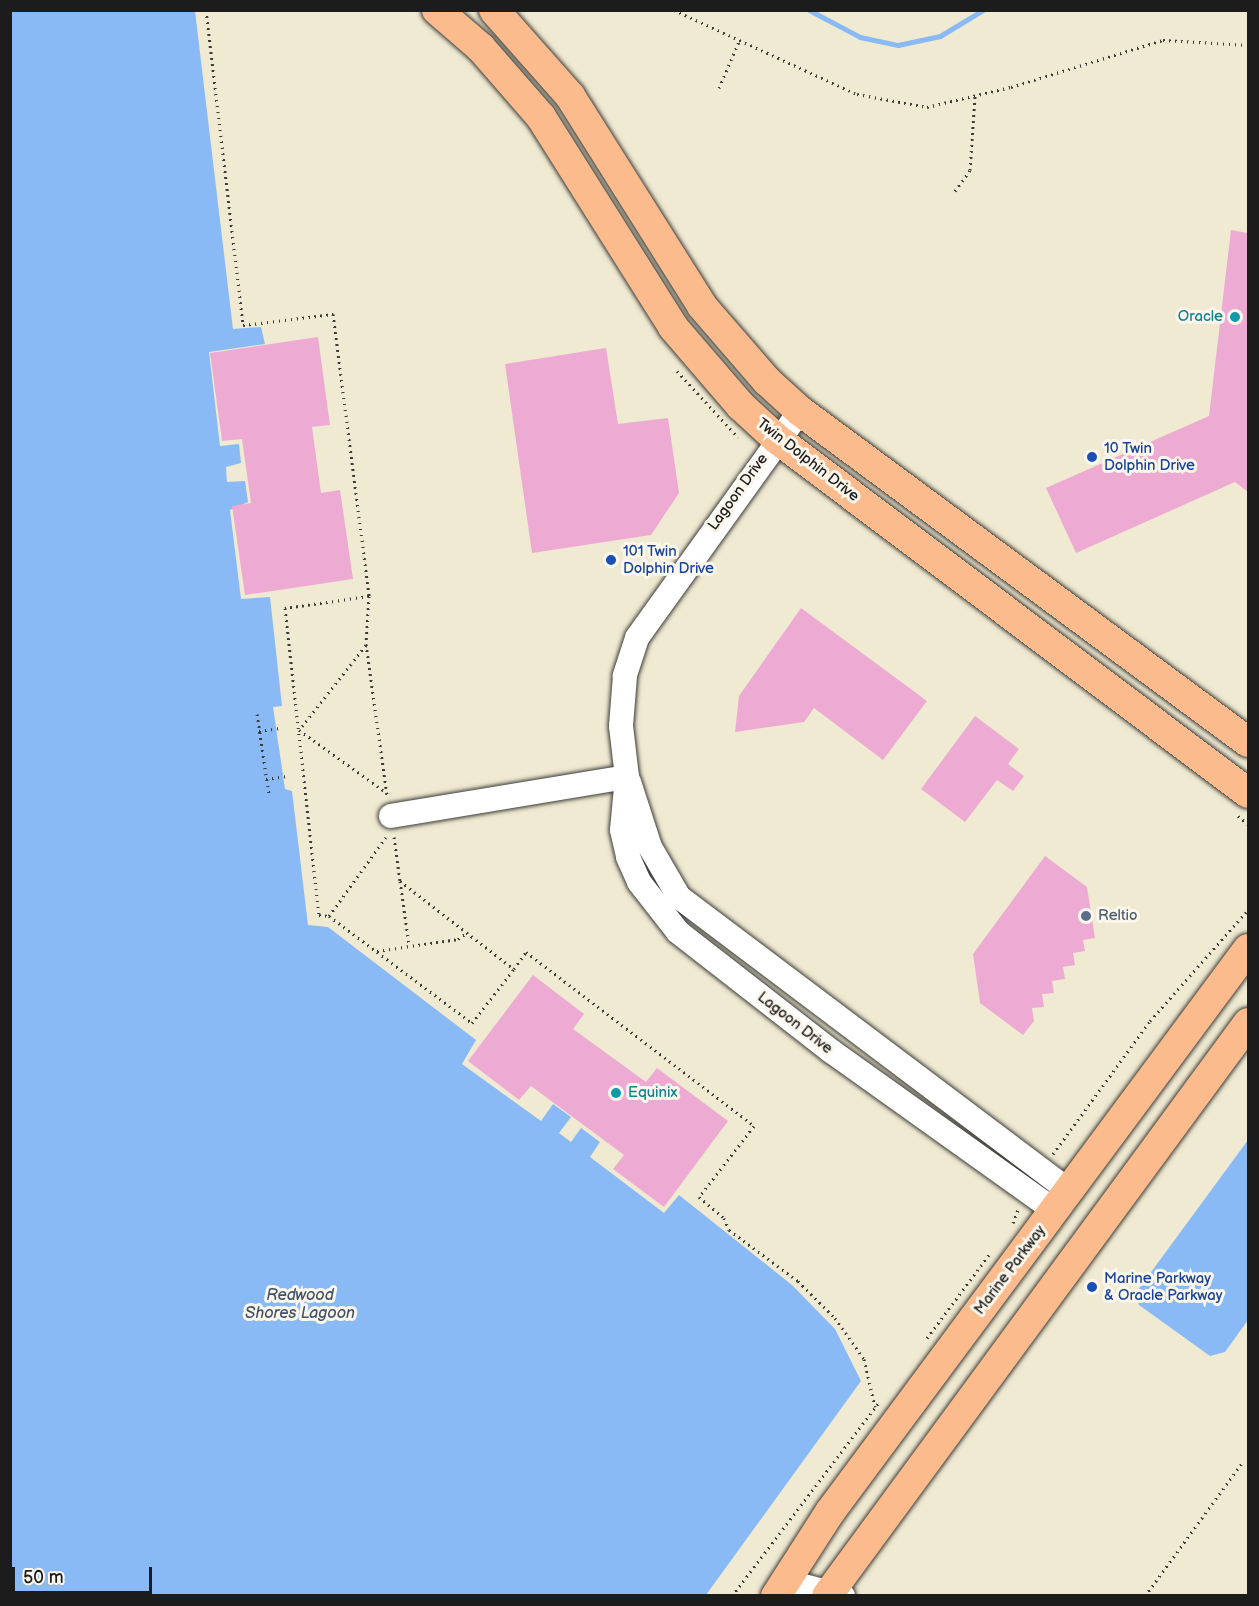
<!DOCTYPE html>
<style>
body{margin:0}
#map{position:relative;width:1259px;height:1606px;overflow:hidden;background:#f0ead2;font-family:"Balsamiq Sans",sans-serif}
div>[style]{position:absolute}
.water>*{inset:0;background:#89baf5}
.stream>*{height:5px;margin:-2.5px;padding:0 2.5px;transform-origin:2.5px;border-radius:2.5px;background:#89baf5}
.building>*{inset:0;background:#edabd4}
.path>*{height:3px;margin-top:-1.5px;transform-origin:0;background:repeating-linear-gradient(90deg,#3c3b37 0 1.5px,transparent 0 6px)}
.roads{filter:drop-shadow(0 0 2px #3c3b37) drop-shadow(0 0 2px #3c3b37)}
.minor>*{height:24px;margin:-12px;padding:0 12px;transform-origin:12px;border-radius:12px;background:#fff}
.major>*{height:30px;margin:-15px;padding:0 15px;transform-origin:15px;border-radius:15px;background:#fbbb8d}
.dots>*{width:16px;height:16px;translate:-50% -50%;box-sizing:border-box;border:3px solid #fbf7ec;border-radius:50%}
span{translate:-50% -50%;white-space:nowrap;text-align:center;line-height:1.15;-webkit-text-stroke:6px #fbf7ec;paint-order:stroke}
.culture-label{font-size:15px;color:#0d838f}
.right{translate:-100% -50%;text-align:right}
.left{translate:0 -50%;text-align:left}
.transit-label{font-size:15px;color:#164399}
.street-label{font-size:15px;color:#1c1c1c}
.service-label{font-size:15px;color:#4e5e75}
.water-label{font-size:16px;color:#425368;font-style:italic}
.frame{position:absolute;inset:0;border:12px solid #1c1c1c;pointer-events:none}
.scale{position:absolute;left:12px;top:1567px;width:140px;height:27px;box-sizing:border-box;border:3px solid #1c1c1c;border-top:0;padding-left:8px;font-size:18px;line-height:21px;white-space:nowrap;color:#1c1c1c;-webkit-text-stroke:4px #fbf7ec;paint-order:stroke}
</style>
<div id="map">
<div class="water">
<i style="clip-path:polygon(11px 11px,195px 11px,233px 329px,261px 327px,265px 344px,209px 352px,220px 446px,239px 444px,241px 463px,226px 467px,227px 482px,245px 481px,248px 502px,230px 510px,241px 599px,270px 597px,282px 706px,273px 707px,285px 789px,292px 791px,308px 925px,328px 927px,476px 1040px,462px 1064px,541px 1121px,553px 1104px,571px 1117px,559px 1133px,571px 1142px,581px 1128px,600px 1142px,590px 1157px,664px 1213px,679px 1195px,792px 1285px,835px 1329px,861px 1381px,706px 1595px,11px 1596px)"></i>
<i style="clip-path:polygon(1248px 1140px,1248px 1320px,1225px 1352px,1210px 1356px,1139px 1305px,1135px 1294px)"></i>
</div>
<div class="stream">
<i style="left:809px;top:10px;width:58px;rotate:27.9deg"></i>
<i style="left:860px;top:37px;width:39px;rotate:12deg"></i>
<i style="left:898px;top:45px;width:43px;rotate:-12.1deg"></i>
<i style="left:940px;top:36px;width:50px;rotate:-31.2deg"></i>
</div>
<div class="building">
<i style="clip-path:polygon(1231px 230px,1248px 233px,1248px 492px,1235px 482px,1076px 553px,1046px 488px,1209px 416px)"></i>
<i style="clip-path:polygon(318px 337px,330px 425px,312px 427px,321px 493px,340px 490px,353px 579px,245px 595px,232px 506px,251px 503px,242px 439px,222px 441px,210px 353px)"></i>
<i style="clip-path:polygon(606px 348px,618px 424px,668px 418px,679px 493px,651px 535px,532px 553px,505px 364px)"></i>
<i style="clip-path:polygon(801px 608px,927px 701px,883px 760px,814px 708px,804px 722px,735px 732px,739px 696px)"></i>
<i style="clip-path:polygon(975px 716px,1019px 749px,1008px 764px,1024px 776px,1013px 791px,997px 780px,965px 822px,921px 789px)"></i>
<i style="clip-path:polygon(1045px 856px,1087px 887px,1095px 938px,1083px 940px,1085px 951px,1073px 953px,1075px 965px,1063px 967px,1065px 979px,1052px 981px,1054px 993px,1042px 994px,1044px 1007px,1032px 1008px,1034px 1021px,1023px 1035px,980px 1003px,973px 954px)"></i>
<i style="clip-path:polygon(533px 975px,584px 1014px,573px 1029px,646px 1082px,657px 1068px,728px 1121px,664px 1207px,613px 1169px,624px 1155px,531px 1086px,519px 1100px,468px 1061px)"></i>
</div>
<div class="path">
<i style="left:206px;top:10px;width:317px;rotate:83.3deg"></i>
<i style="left:243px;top:325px;width:91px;rotate:-7deg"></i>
<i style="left:333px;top:314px;width:284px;rotate:82.7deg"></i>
<i style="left:369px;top:596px;width:48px;rotate:93.6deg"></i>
<i style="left:366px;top:644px;width:152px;rotate:82.1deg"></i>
<i style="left:674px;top:10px;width:201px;rotate:24.7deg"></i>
<i style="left:857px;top:94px;width:71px;rotate:10.5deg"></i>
<i style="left:927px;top:107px;width:86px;rotate:-13.4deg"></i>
<i style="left:1011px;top:87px;width:159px;rotate:-17.2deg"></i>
<i style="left:1163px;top:40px;width:85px;rotate:3.4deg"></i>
<i style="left:719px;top:88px;width:53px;rotate:-66.8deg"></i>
<i style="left:955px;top:191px;width:26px;rotate:-54deg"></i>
<i style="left:970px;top:170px;width:74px;rotate:-86.1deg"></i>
<i style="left:677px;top:371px;width:90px;rotate:47.3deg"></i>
<i style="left:369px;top:596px;width:85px;rotate:171.9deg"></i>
<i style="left:285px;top:608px;width:309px;rotate:83.7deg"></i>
<i style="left:319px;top:915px;width:10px;rotate:6deg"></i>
<i style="left:329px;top:916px;width:179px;rotate:36.8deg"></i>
<i style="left:472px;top:1023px;width:68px;rotate:-52.1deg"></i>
<i style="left:366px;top:645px;width:108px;rotate:128.2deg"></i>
<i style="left:299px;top:730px;width:108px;rotate:35.6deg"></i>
<i style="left:257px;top:714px;width:81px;rotate:81.5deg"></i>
<i style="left:259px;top:731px;width:21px;rotate:-8deg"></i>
<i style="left:266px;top:779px;width:21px;rotate:-8deg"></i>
<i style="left:1238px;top:816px;width:13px;rotate:39deg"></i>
<i style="left:394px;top:837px;width:44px;rotate:82.2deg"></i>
<i style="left:400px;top:881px;width:144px;rotate:37.7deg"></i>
<i style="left:514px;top:969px;width:21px;rotate:-55deg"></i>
<i style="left:526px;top:952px;width:287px;rotate:37.3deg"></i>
<i style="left:754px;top:1126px;width:90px;rotate:127.8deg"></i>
<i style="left:699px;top:1197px;width:33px;rotate:40deg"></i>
<i style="left:724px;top:1218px;width:13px;rotate:67deg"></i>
<i style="left:729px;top:1230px;width:86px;rotate:36.5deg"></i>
<i style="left:798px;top:1281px;width:52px;rotate:45deg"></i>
<i style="left:835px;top:1318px;width:50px;rotate:54.7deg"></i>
<i style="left:864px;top:1359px;width:49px;rotate:77.1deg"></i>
<i style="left:400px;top:881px;width:64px;rotate:81.9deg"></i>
<i style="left:329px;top:916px;width:97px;rotate:-54.2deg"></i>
<i style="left:377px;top:951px;width:82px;rotate:-8.4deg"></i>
<i style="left:458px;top:939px;width:12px;rotate:-35deg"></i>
<i style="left:1053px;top:1154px;width:165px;rotate:-53.9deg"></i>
<i style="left:1150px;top:1021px;width:148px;rotate:-48.6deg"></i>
<i style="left:1013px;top:1223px;width:15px;rotate:-70deg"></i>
<i style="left:927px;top:1338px;width:107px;rotate:-53.3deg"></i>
<i style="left:732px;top:1596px;width:245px;rotate:-52.8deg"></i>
<i style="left:1145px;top:1596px;width:165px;rotate:-53.9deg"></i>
</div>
<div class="roads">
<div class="minor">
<i style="left:800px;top:411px;width:279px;rotate:125.7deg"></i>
<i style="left:637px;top:638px;width:40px;rotate:108deg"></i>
<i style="left:625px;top:676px;width:50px;rotate:94.6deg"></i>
<i style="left:621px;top:726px;width:51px;rotate:83.3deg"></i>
<i style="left:627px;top:777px;width:53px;rotate:95.4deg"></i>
<i style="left:622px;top:830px;width:28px;rotate:77deg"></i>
<i style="left:628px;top:857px;width:27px;rotate:66deg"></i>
<i style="left:639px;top:882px;width:63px;rotate:52deg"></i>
<i style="left:678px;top:932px;width:194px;rotate:37.9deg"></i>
<i style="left:831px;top:1051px;width:274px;rotate:35.5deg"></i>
<i style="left:629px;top:782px;width:68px;rotate:72.1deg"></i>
<i style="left:650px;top:847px;width:58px;rotate:59.9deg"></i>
<i style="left:679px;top:897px;width:488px;rotate:37deg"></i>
<i style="left:391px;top:816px;width:239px;rotate:-9.4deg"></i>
<i style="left:784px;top:1581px;width:61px;rotate:14.3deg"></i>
</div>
<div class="major">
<i style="left:437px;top:10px;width:58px;rotate:40.8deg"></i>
<i style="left:481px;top:48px;width:91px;rotate:49deg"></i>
<i style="left:541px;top:117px;width:248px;rotate:57.8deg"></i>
<i style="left:673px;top:327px;width:104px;rotate:49.3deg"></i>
<i style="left:741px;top:406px;width:49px;rotate:42.5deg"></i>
<i style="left:777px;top:439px;width:589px;rotate:36.93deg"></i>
<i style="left:494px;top:10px;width:115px;rotate:48.5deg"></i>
<i style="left:570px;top:96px;width:248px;rotate:57.8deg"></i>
<i style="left:702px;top:306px;width:99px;rotate:49.1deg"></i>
<i style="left:767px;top:381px;width:45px;rotate:42.3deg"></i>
<i style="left:800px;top:411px;width:557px;rotate:36.46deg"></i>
<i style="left:776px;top:1596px;width:100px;rotate:-57.3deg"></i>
<i style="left:830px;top:1512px;width:701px;rotate:-53.41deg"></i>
<i style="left:827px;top:1596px;width:711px;rotate:-53.69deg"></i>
</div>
</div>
<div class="dots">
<i style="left:1235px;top:317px;background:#0f9aa8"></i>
<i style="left:1092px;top:457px;background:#1a4fb4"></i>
<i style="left:611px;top:560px;background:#1a4fb4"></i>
<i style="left:1086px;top:916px;background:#5c6f8a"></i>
<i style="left:616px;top:1093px;background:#0f9aa8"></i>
<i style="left:1092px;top:1287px;background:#1a4fb4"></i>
</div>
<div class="culture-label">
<span class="right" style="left:1223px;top:317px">Oracle</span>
<span class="left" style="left:628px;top:1093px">Equinix</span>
</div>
<div class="transit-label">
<span class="left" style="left:1104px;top:457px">10 Twin<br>Dolphin Drive</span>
<span class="left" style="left:623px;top:560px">101 Twin<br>Dolphin Drive</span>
<span class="left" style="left:1104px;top:1287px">Marine Parkway<br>&amp; Oracle Parkway</span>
</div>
<div class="street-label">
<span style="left:808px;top:460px;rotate:38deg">Twin Dolphin Drive</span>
<span style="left:738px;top:492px;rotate:-54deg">Lagoon Drive</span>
<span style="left:795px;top:1023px;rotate:38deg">Lagoon Drive</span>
<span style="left:1010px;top:1270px;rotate:-53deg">Marine Parkway</span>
</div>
<div class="service-label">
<span class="left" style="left:1098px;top:916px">Reltio</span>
</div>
<div class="water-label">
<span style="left:300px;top:1305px">Redwood<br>Shores Lagoon</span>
</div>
<div class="frame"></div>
<div class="scale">50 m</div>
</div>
